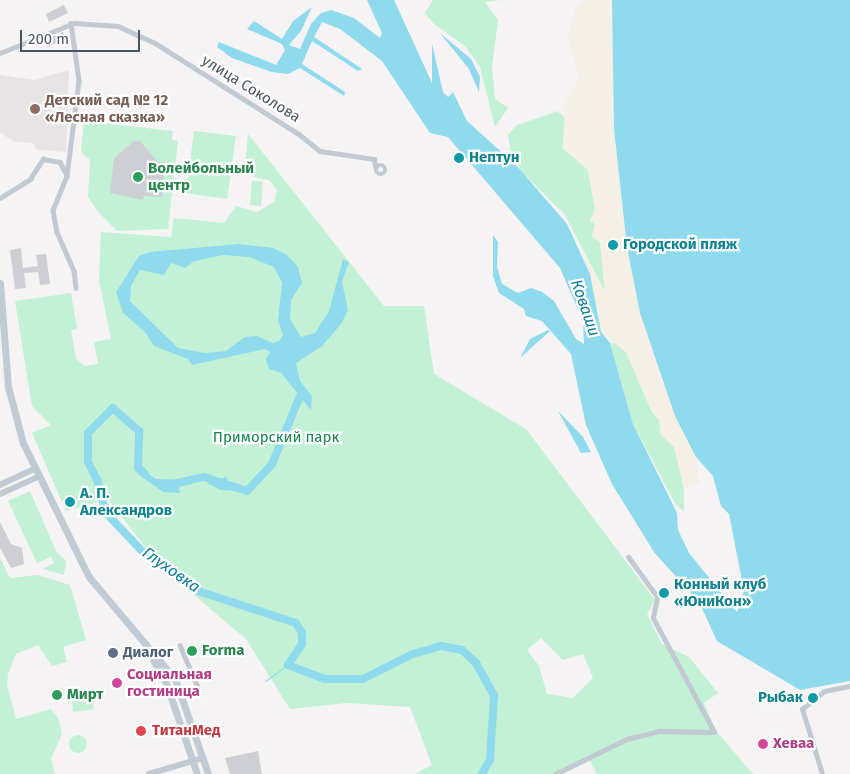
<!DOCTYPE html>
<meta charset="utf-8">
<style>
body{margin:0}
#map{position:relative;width:850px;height:774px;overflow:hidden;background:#f5f3f3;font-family:"Fira Sans",sans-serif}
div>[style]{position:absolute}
.education>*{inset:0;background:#e6e4e5}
.green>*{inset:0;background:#c3f1d5}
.round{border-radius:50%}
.sand>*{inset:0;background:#f5f0e5}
.water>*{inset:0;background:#90daee}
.stream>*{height:1px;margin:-0.5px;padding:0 0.5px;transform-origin:0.5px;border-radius:0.5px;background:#90daee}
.river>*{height:8px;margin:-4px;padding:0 4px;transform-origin:4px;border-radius:4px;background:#90daee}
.building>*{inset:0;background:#cdcfd5}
.minor>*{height:4.5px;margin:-2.25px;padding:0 2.25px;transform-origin:2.25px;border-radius:2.25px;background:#c1cad2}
.minor>.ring{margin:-2.25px;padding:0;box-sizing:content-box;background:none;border:4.5px solid #c1cad2;border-radius:50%}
.tertiary>*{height:5.5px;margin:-2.75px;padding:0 2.75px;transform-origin:2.75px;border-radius:2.75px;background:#c1cad2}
.secondary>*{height:7px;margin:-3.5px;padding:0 3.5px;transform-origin:3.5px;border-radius:3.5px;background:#c1cbd6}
.dots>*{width:14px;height:14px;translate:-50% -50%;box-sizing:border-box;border:2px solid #fff;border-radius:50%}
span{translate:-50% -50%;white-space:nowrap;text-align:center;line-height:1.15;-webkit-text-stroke:4.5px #fff;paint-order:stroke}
.street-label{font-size:15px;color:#4a5661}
.education-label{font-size:15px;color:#785e54;font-weight:700}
.left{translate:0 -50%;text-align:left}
.culture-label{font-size:15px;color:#0d838f;font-weight:700}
.right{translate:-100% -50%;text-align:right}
.leisure-label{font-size:15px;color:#27864d;font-weight:700}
.park-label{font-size:15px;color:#17864f}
.service-label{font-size:15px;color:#4e5e75;font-weight:700}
.hotel-label{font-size:15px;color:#b23c85;font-weight:700}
.health-label{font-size:15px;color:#be3a42;font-weight:700}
.water-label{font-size:16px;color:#0c7c9b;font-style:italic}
.scale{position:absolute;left:20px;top:30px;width:120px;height:22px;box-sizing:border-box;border:2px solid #4a5661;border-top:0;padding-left:6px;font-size:15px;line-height:18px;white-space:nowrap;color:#4a5661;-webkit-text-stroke:4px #fff;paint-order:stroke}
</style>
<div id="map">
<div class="education">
<i style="clip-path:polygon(69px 70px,66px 152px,37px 150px,33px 143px,14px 142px,0 132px,0 75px,34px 80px)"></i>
</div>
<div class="green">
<i style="clip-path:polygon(433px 0,501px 0,485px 2px,498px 20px,492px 67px,495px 99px,508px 108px,495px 127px,480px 67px,465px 46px,434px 24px,425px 13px)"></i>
<i style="clip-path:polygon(558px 111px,565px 118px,563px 148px,588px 170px,595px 209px,591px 221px,595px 224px,592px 236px,600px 242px,605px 292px,565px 215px,521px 171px,511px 152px,508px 135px,517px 125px)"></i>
<i style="clip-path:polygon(84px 121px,173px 131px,172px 140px,178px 141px,168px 229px,117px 231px,98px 212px,88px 197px,90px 160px,81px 152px)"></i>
<i style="clip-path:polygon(194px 131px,236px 136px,227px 199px,186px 193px)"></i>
<i style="clip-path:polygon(evenodd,248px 134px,384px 306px,424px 306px,434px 374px,526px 429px,655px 600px,647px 614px,662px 644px,689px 657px,718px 693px,704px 703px,716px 731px,753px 774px,597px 774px,590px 761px,562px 774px,415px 774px,432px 765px,410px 707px,347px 703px,290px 709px,246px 639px,159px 565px,108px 499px,66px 511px,32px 433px,51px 425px,32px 406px,15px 301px,71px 293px,77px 329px,71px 330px,76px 359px,85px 366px,98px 364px,94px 342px,111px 339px,99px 280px,101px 232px,171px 237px,174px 218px,224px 223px,236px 206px,257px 212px,274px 202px,277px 190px,269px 180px,254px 177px,245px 167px,248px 134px,541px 638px,563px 660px,583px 654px,593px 678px,573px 698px,547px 694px,539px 666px,527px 650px,541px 638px)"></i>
<i style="clip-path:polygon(252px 181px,263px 182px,261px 206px,250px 205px)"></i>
<i style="clip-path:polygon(610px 343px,621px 344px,626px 352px,651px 410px,659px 420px,661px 435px,674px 446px,684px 489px,684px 511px,676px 505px,633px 424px)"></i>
<i style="clip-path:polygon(30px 491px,56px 551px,66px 561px,64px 575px,43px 569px,54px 563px,51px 557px,37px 563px,8px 501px)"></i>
<i style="clip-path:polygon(0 558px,10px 578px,38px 575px,70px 585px,86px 640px,63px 647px,67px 662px,52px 666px,38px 645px,16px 654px,8px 674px,7px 685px,16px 719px,51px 709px,58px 718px,62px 734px,51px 759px,55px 774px,0 774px)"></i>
<i style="clip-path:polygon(91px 697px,94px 709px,73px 712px,72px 700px)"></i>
<i class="round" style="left:69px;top:735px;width:18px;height:18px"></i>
</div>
<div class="sand">
<i style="clip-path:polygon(584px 0,612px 0,614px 129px,627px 248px,640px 313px,662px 383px,696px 457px,700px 483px,684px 489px,674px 447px,661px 435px,659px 420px,651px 410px,626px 352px,601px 332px,590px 275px,583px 259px,586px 256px,605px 291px,600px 242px,592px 237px,595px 224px,590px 221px,595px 209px,588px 170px,563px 148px,565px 103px,579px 78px,568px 39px,575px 9px)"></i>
</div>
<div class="water">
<i style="clip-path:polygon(367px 0,394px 0,432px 83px,432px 44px,443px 92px,448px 97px,453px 92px,467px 121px,517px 166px,567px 224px,590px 274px,601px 332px,610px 343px,633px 424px,677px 513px,678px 530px,689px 553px,737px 612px,744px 591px,729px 514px,721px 506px,713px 476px,696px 457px,675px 416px,640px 313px,627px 247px,614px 129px,612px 0,850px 0,850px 681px,800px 690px,717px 641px,699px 602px,654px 552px,612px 484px,586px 425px,571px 354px,542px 321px,526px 316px,524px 309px,499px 293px,493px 276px,493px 235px,498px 242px,497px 267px,502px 284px,518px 293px,531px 288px,542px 292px,554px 301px,576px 339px,584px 344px,583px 321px,560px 268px,448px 137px,430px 133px,382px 61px,340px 29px,322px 22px,314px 37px,362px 69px,358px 71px,312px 41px,302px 64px,345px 92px,344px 96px,300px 68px,288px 74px,272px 72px,232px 58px,217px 47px,219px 42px,276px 65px,285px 50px,282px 44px,247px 29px,254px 21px,282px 39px,293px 21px,312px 7px,301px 31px,289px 45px,300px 49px,311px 24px,321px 13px,331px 10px,354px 18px,380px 38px,382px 33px)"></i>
<i style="clip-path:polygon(440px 33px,471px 59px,480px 77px,479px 92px,469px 69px)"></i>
<i style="clip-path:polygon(evenodd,239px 244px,273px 248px,286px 254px,298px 267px,302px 283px,291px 300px,290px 319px,301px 337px,315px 333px,329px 311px,343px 259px,349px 262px,342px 282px,348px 310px,341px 324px,322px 346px,296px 363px,300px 381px,312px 396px,311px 410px,281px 373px,269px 369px,266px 359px,270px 352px,265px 349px,192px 365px,188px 359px,154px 346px,145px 332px,123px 313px,116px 292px,139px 256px,150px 252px,239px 244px,223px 255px,249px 257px,274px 267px,282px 283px,278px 320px,283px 335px,279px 341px,273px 343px,257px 336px,245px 337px,226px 351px,205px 353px,178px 348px,130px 301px,131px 286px,140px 270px,164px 275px,171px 263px,185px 268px,194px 261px,223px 255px)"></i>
<i style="clip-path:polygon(548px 330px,550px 331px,520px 358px,530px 339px)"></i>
<i style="clip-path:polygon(558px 411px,583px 437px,591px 452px,581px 453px)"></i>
<i style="clip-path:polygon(138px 467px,156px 479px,186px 480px,178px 485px,180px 493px,163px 492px,138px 474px,134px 470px)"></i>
<i style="clip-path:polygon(226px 477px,229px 484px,251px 492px,221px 490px,207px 483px)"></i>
</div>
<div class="stream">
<i style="left:265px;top:681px;width:28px;rotate:-35deg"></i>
</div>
<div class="river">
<i style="left:145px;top:474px;width:10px;rotate:-135deg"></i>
<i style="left:138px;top:467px;width:36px;rotate:-88deg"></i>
<i style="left:139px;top:431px;width:35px;rotate:-139deg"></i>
<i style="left:113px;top:408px;width:35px;rotate:135deg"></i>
<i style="left:88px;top:433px;width:29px;rotate:90deg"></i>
<i style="left:88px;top:462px;width:22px;rotate:63deg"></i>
<i style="left:98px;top:482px;width:32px;rotate:76deg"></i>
<i style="left:106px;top:513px;width:52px;rotate:46.5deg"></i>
<i style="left:142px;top:551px;width:66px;rotate:36.3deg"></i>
<i style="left:195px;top:590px;width:106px;rotate:18.1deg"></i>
<i style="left:296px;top:623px;width:12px;rotate:59deg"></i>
<i style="left:302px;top:633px;width:11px;rotate:90deg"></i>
<i style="left:302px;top:644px;width:25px;rotate:124deg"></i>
<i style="left:288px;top:665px;width:39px;rotate:21deg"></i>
<i style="left:324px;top:679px;width:39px"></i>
<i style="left:363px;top:679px;width:56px;rotate:-26.6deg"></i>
<i style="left:413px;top:654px;width:29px;rotate:-16deg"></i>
<i style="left:441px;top:646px;width:21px;rotate:11deg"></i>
<i style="left:462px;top:650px;width:19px;rotate:43deg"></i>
<i style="left:476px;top:663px;width:38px;rotate:61deg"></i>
<i style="left:494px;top:696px;width:64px;rotate:93.6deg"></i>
<i style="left:490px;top:760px;width:16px;rotate:120deg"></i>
<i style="left:169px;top:485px;width:36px;rotate:-13deg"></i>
<i style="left:204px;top:477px;width:45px;rotate:18deg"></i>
<i style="left:247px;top:491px;width:37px;rotate:-47deg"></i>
<i style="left:272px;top:464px;width:74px;rotate:-67.6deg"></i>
</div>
<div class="building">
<i style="clip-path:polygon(64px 5px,68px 13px,49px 22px,46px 14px)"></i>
<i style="clip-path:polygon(63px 32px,66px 39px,47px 47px,44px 40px)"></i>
<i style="clip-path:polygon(134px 141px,140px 141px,158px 162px,165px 162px,162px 197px,144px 196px,143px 200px,110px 193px,114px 158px)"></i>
<i style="clip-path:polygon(21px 248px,23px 268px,38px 266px,36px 255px,46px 254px,50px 284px,40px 285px,38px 272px,24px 273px,26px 288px,15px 289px,10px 250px)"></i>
<i style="clip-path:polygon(0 522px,11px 544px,22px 548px,24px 564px,11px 568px,0 548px)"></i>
<i style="clip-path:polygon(258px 751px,262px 774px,230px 774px,225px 758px)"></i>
</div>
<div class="minor">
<i style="left:71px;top:23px;width:59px;rotate:82.1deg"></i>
<i style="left:79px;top:81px;width:96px;rotate:97.2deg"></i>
<i style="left:67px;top:176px;width:37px;rotate:112deg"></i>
<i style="left:53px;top:210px;width:22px;rotate:80deg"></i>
<i style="left:57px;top:232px;width:43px;rotate:66.4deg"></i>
<i style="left:74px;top:271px;width:17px;rotate:83deg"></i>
<i style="left:0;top:53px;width:80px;rotate:-22.1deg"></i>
<i style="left:74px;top:23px;width:44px;rotate:3.9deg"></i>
<i style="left:118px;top:26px;width:41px;rotate:24.7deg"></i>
<i style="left:155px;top:43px;width:170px;rotate:32.3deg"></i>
<i style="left:299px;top:134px;width:27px;rotate:39deg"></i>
<i style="left:320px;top:151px;width:55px;rotate:8.4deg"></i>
<i style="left:374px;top:159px;width:8px;rotate:76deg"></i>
<i class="ring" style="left:376px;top:165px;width:5.5px;height:5.5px"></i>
<i style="left:0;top:198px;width:36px;rotate:-32deg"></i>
<i style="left:30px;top:179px;width:24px;rotate:-57deg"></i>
<i style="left:43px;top:159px;width:17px;rotate:10deg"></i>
<i style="left:60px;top:162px;width:15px;rotate:62deg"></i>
<i style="left:180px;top:645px;width:43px;rotate:67deg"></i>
<i style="left:197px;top:685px;width:5px;rotate:90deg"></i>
<i style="left:197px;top:690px;width:16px;rotate:158deg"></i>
<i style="left:555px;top:774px;width:80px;rotate:-25.9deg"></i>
<i style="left:627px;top:739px;width:32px;rotate:-14deg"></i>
<i style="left:658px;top:731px;width:56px;rotate:1deg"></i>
<i style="left:714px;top:732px;width:129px;rotate:-118.2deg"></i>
<i style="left:653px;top:618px;width:21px;rotate:-79deg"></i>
<i style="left:657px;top:597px;width:49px;rotate:-125.9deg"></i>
<i style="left:822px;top:774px;width:68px;rotate:-107.1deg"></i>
<i style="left:802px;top:709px;width:28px;rotate:-39deg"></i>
<i style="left:824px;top:691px;width:26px;rotate:-11deg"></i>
</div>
<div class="tertiary">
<i style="left:0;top:485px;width:38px;rotate:-25deg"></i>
<i style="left:0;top:494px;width:42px;rotate:-24.1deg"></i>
<i style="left:149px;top:774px;width:56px;rotate:-16.5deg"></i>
</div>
<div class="secondary">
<i style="left:0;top:283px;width:104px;rotate:85.6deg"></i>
<i style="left:8px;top:387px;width:58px;rotate:75deg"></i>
<i style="left:23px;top:443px;width:149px;rotate:63.8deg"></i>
<i style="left:89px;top:577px;width:133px;rotate:49.9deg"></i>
<i style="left:175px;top:679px;width:101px;rotate:70.8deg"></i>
<i style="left:146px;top:647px;width:41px;rotate:60.9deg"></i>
<i style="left:166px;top:683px;width:96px;rotate:71.2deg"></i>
</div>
<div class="dots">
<i style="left:35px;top:109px;background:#8d6e63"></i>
<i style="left:459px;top:158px;background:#0f9aa8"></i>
<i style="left:138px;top:177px;background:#2e9e5b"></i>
<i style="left:613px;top:245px;background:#0f9aa8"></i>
<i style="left:70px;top:502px;background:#0f9aa8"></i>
<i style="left:664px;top:593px;background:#0f9aa8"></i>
<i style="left:192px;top:651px;background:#2e9e5b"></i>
<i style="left:113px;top:653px;background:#5c6f8a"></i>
<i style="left:117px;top:683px;background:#d1479c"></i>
<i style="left:57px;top:695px;background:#2e9e5b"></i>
<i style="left:813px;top:698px;background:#0f9aa8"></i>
<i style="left:141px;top:731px;background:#e0444e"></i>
<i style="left:763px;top:744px;background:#d1479c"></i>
</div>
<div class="street-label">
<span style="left:251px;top:89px;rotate:32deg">улица Соколова</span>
</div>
<div class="education-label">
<span class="left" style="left:45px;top:109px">Детский сад № 12<br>«Лесная сказка»</span>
</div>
<div class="culture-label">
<span class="left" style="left:469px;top:158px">Нептун</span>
<span class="left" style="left:623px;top:245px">Городской пляж</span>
<span class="left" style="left:80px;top:502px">А. П.<br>Александров</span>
<span class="left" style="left:674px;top:593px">Конный клуб<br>«ЮниКон»</span>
<span class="right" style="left:803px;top:698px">Рыбак</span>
</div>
<div class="leisure-label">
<span class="left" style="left:148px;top:177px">Волейбольный<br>центр</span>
<span class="left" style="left:202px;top:651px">Forma</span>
<span class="left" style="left:67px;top:695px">Мирт</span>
</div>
<div class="park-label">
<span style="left:276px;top:438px">Приморский парк</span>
</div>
<div class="service-label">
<span class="left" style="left:123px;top:653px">Диалог</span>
</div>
<div class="hotel-label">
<span class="left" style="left:127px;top:683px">Социальная<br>гостиница</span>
<span class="left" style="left:773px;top:744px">Хеваа</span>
</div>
<div class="health-label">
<span class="left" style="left:152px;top:731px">ТитанМед</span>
</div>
<div class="water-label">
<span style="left:585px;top:308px;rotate:71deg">Коваши</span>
<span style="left:171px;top:570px;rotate:35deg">Глуховка</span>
</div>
<div class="scale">200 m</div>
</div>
